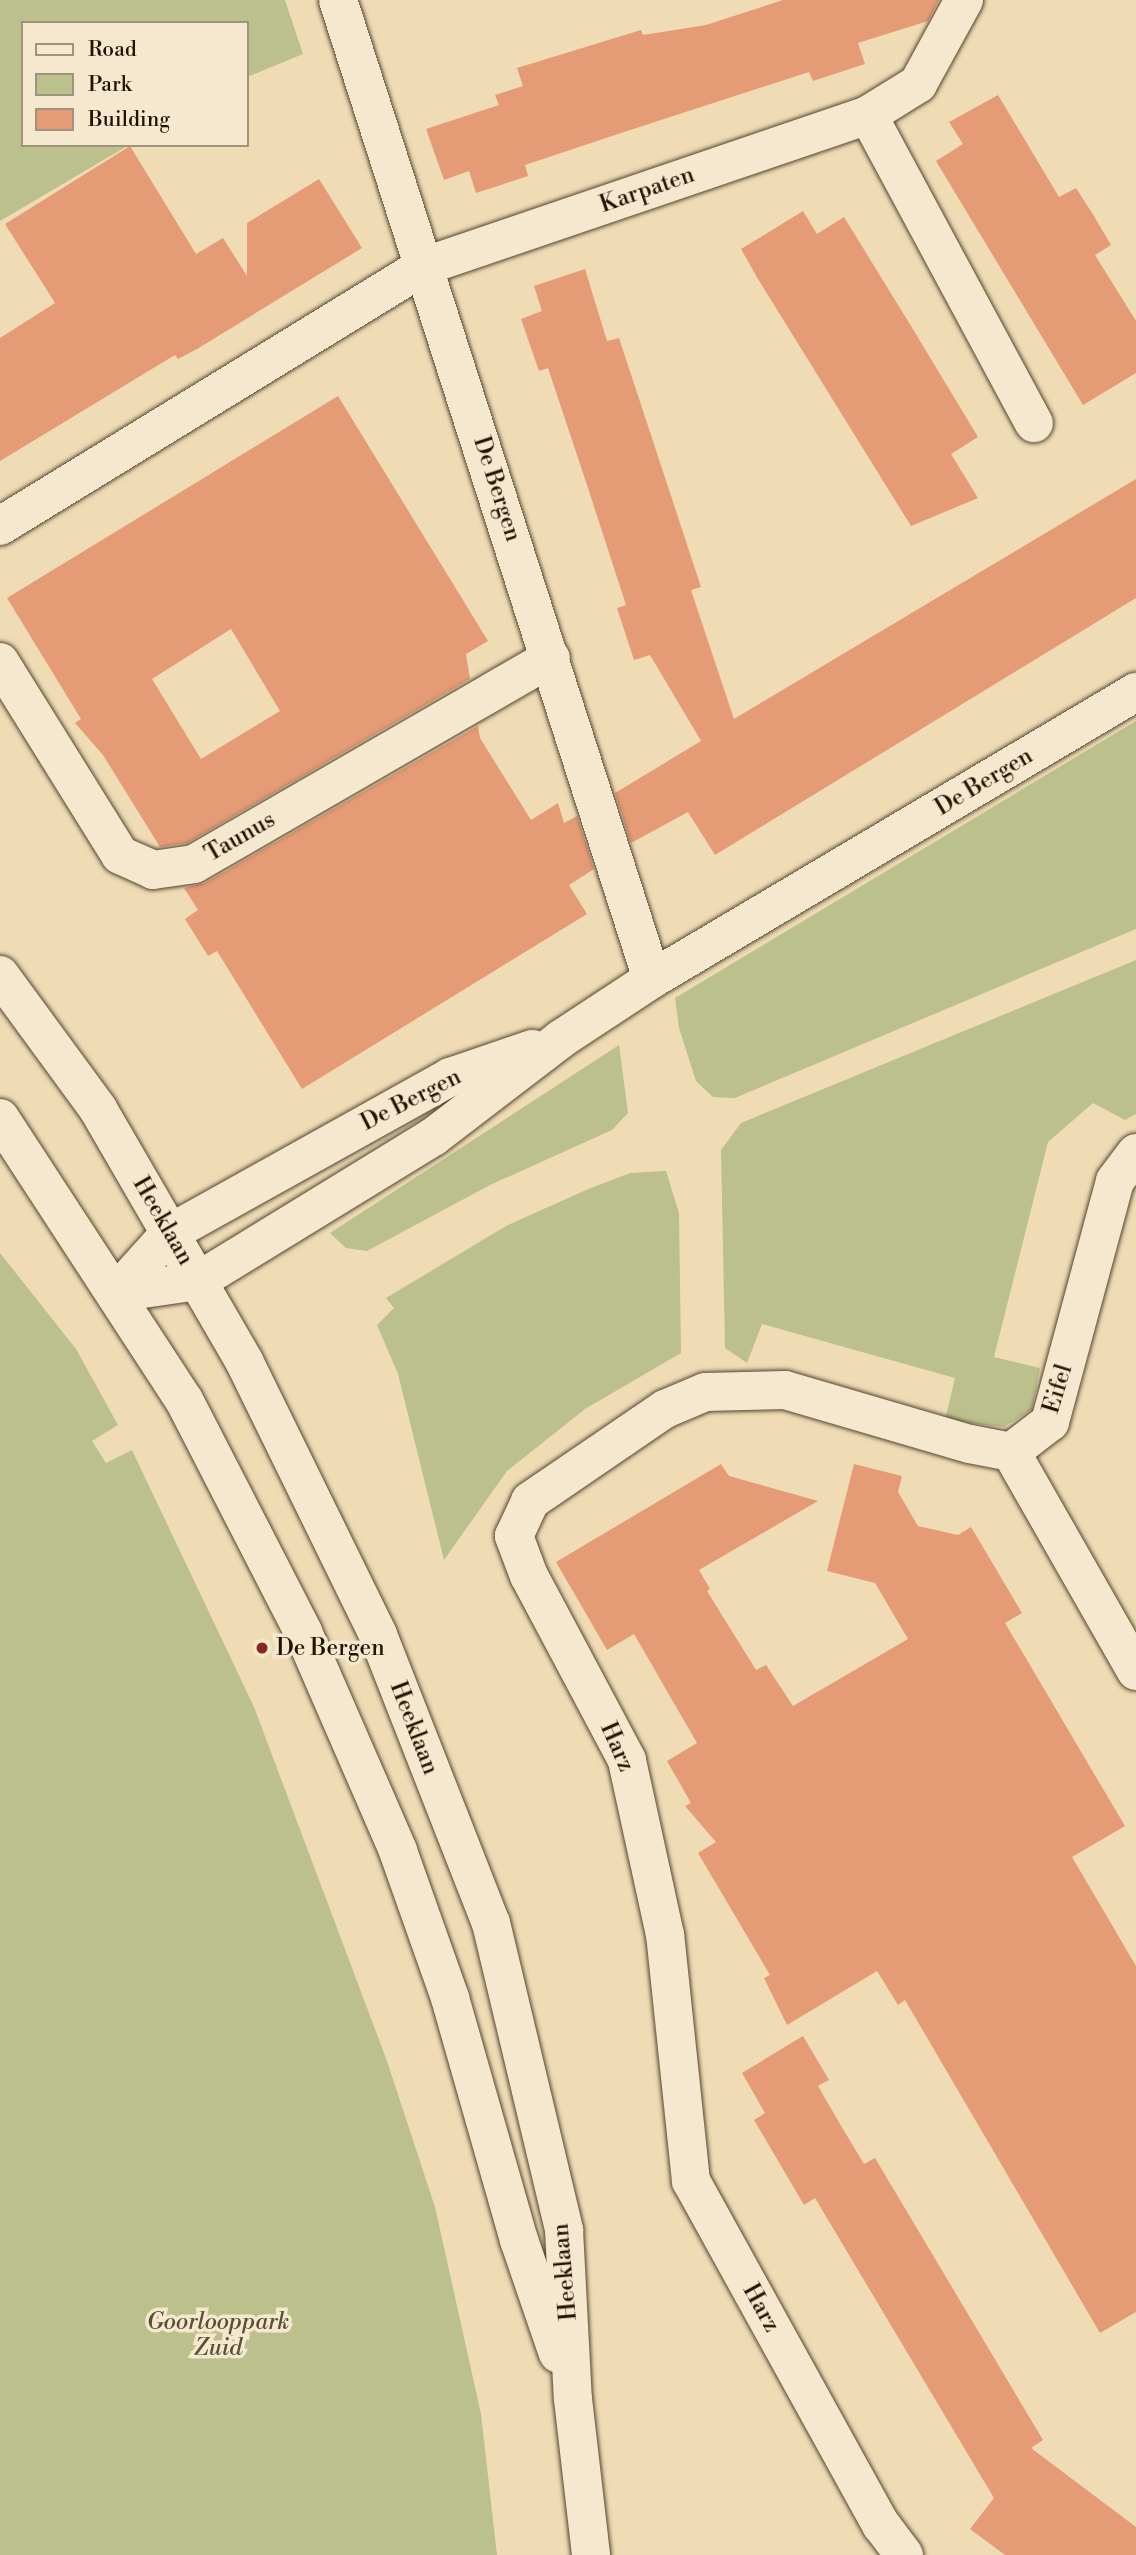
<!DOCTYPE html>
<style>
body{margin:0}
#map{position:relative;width:1136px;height:2555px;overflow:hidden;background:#efdcb5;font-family:"Libre Bodoni",serif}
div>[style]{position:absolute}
.green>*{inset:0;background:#bbc08c}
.building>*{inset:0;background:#e59b75}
.roads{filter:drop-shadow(0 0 2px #544530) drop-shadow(0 0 2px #544530)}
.minor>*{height:38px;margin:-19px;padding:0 19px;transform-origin:19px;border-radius:19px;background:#f5e8cf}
.secondary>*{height:38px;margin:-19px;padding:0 19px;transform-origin:19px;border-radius:19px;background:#f5e8cf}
.dots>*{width:19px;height:19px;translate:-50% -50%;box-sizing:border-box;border:4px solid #f5e8cf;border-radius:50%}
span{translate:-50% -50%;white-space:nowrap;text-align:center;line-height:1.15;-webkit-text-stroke:7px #f5e8cf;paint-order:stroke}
.street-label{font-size:23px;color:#211303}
.poi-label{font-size:23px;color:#211303}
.left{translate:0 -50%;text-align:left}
.park-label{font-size:23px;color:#575033;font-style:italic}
.legend{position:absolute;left:21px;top:21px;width:228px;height:126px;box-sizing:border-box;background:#f5e8cf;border:2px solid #a0937d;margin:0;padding:9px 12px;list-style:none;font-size:21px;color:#211303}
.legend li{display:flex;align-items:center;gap:14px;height:35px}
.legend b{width:35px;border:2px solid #a0937d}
</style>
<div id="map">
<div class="green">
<i style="clip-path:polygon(0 0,285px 0,303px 54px,247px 77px,247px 23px,23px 23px,23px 145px,129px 145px,0 221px)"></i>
<i style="clip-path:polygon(1136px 721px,1136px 929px,735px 1098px,713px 1097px,696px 1081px,679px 1028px,675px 998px)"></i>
<i style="clip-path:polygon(1136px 960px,1136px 1114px,1125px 1120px,1093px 1103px,1048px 1142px,994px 1357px,1040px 1368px,1032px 1409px,1004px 1427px,945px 1420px,955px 1378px,762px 1324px,747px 1363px,725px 1348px,721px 1150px,741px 1123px)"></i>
<i style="clip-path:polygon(619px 1045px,628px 1113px,612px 1130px,490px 1185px,367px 1251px,346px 1248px,330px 1233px)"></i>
<i style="clip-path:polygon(666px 1171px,679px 1213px,681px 1353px,585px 1409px,507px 1471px,444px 1560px,398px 1374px,377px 1325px,394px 1308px,386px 1298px,506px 1226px,586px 1190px,630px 1173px)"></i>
<i style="clip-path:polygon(0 1253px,76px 1349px,118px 1425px,92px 1441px,106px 1463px,132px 1450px,254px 1707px,387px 2061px,435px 2207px,481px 2414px,497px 2555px,0 2555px)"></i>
</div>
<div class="building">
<i style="clip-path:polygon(783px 0,939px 0,928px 21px,858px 43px,865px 64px,813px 81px,809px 72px,618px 134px,525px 165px,528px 176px,476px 193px,469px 171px,444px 180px,426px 129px,499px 105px,495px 95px,523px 86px,517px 68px,641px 30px,643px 35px,706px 25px)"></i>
<i style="clip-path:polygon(998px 95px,1059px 197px,1076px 188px,1094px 216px,1111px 245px,1095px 255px,1136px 321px,1136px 373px,1083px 405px,936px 161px,963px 144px,949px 122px)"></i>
<i style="clip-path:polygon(130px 146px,196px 254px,223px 238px,247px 276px,247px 223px,319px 179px,362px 248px,197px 349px,178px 359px,175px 355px,0 461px,0 338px,55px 303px,5px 224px)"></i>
<i style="clip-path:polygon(803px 211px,817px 234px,844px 217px,911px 326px,978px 437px,951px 454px,978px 498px,911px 526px,758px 279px,741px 249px)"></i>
<i style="clip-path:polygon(585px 269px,607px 341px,619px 338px,701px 587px,691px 590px,734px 719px,1136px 479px,1136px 598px,715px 855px,688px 812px,631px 843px,615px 793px,701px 741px,650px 655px,634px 660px,617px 608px,626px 605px,587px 485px,548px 368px,539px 371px,521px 319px,542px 311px,534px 286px)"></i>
<i style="clip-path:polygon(evenodd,338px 396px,488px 641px,466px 654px,470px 679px,187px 843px,160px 847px,103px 755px,75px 723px,81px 719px,7px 598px,338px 396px,231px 629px,280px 711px,201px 759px,152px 679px,231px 629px)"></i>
<i style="clip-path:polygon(478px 726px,480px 738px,531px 820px,558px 803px,564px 823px,577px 816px,594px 869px,569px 885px,587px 914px,302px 1089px,217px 951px,208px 956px,185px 919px,198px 910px,184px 888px,205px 883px)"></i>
<i style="clip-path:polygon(721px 1464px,729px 1476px,818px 1501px,699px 1570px,710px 1589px,707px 1591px,756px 1670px,766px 1665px,793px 1706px,908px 1639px,875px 1583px,827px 1571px,854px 1464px,902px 1476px,898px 1492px,918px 1526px,958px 1535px,971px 1527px,1022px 1613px,1005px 1623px,1125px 1826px,1072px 1857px,1136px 1966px,1136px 2312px,1100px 2333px,905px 2000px,898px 2005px,877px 1971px,787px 2025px,764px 1978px,770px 1975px,698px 1853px,716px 1842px,685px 1806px,691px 1803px,667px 1761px,697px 1743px,634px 1634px,607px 1650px,556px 1562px)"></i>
<i style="clip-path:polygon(803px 2036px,829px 2080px,818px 2086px,840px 2124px,864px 2164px,875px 2158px,1043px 2440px,1031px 2448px,1136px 2527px,1136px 2555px,1005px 2555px,970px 2529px,994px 2498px,815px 2198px,804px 2205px,754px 2120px,765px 2113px,742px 2073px)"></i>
</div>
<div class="roads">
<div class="minor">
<i style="left:338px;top:0;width:1028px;rotate:72.22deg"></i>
<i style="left:652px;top:979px;width:563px;rotate:-30.67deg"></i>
<i style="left:868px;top:115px;width:350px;rotate:61.7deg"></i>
<i style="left:0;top:526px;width:498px;rotate:-31.5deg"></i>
<i style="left:425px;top:266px;width:468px;rotate:-18.8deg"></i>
<i style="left:868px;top:115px;width:59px;rotate:-31.8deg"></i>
<i style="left:918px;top:84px;width:96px;rotate:-61.3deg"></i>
<i style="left:0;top:662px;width:227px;rotate:58.1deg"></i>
<i style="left:120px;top:855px;width:36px;rotate:24deg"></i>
<i style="left:153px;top:870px;width:41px;rotate:-8.3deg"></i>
<i style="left:194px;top:864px;width:412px;rotate:-30deg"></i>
<i style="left:1136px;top:1153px;width:35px;rotate:127deg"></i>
<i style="left:1115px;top:1181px;width:250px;rotate:105.1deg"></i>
<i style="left:1050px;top:1422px;width:49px;rotate:142.4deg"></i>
<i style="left:1011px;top:1452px;width:252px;rotate:60.3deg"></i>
<i style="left:116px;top:1293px;width:83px;rotate:-8.3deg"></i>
<i style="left:198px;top:1281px;width:276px;rotate:-31.5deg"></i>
<i style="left:433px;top:1137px;width:161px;rotate:-37.4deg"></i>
<i style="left:561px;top:1039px;width:109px;rotate:-33.4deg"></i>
<i style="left:116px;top:1293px;width:81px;rotate:-48deg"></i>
<i style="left:170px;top:1233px;width:321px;rotate:-29.1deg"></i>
<i style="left:450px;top:1077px;width:87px;rotate:-18.9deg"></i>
<i style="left:904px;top:2555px;width:38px;rotate:-127deg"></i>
<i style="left:881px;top:2525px;width:393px;rotate:-118.9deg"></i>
<i style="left:691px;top:2181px;width:247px;rotate:-96deg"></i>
<i style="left:665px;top:1935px;width:179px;rotate:-102.3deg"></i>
<i style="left:627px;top:1760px;width:208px;rotate:-118deg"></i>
<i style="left:529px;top:1576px;width:43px;rotate:-110.6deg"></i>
<i style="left:514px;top:1536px;width:38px;rotate:-65deg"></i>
<i style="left:530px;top:1501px;width:163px;rotate:-34.3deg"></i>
<i style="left:665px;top:1409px;width:43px;rotate:-23deg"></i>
<i style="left:705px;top:1392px;width:80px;rotate:-1.4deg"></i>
<i style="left:785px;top:1390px;width:193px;rotate:16.3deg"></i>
<i style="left:970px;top:1444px;width:42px;rotate:11deg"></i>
</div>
<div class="secondary">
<i style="left:0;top:975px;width:166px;rotate:53.8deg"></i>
<i style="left:98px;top:1109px;width:293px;rotate:59.9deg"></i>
<i style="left:245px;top:1363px;width:303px;rotate:63.9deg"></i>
<i style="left:378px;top:1635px;width:309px;rotate:68.6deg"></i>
<i style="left:491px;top:1923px;width:316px;rotate:76.6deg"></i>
<i style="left:564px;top:2230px;width:169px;rotate:87deg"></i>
<i style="left:573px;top:2399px;width:157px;rotate:83.4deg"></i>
<i style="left:0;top:1118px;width:337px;rotate:56.9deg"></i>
<i style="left:184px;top:1400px;width:261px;rotate:62.8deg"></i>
<i style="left:303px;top:1632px;width:239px;rotate:66.5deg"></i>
<i style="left:398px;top:1851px;width:156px;rotate:70.5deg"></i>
<i style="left:450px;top:1998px;width:252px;rotate:74.1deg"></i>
<i style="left:519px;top:2240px;width:120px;rotate:71.1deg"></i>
</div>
</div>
<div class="dots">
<i style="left:262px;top:1648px;background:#8f2418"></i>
</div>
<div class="street-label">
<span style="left:647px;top:190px;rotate:-19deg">Karpaten</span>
<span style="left:497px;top:489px;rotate:72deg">De Bergen</span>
<span style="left:984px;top:782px;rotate:-31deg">De Bergen</span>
<span style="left:240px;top:837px;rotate:-30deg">Taunus</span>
<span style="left:411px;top:1100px;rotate:-27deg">De Bergen</span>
<span style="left:163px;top:1221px;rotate:60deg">Heeklaan</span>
<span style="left:1058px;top:1389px;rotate:-73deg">Eifel</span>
<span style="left:414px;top:1728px;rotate:69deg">Heeklaan</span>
<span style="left:617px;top:1747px;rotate:66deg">Harz</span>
<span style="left:565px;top:2272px;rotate:-95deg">Heeklaan</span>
<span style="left:761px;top:2308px;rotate:61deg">Harz</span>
</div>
<div class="poi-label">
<span class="left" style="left:276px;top:1648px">De Bergen</span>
</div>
<div class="park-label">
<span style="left:218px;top:2335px">Goorlooppark<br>Zuid</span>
</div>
<ul class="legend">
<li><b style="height:9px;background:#f5e8cf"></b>Road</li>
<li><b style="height:19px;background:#bbc08c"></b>Park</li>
<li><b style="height:19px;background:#e59b75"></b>Building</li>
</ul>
</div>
